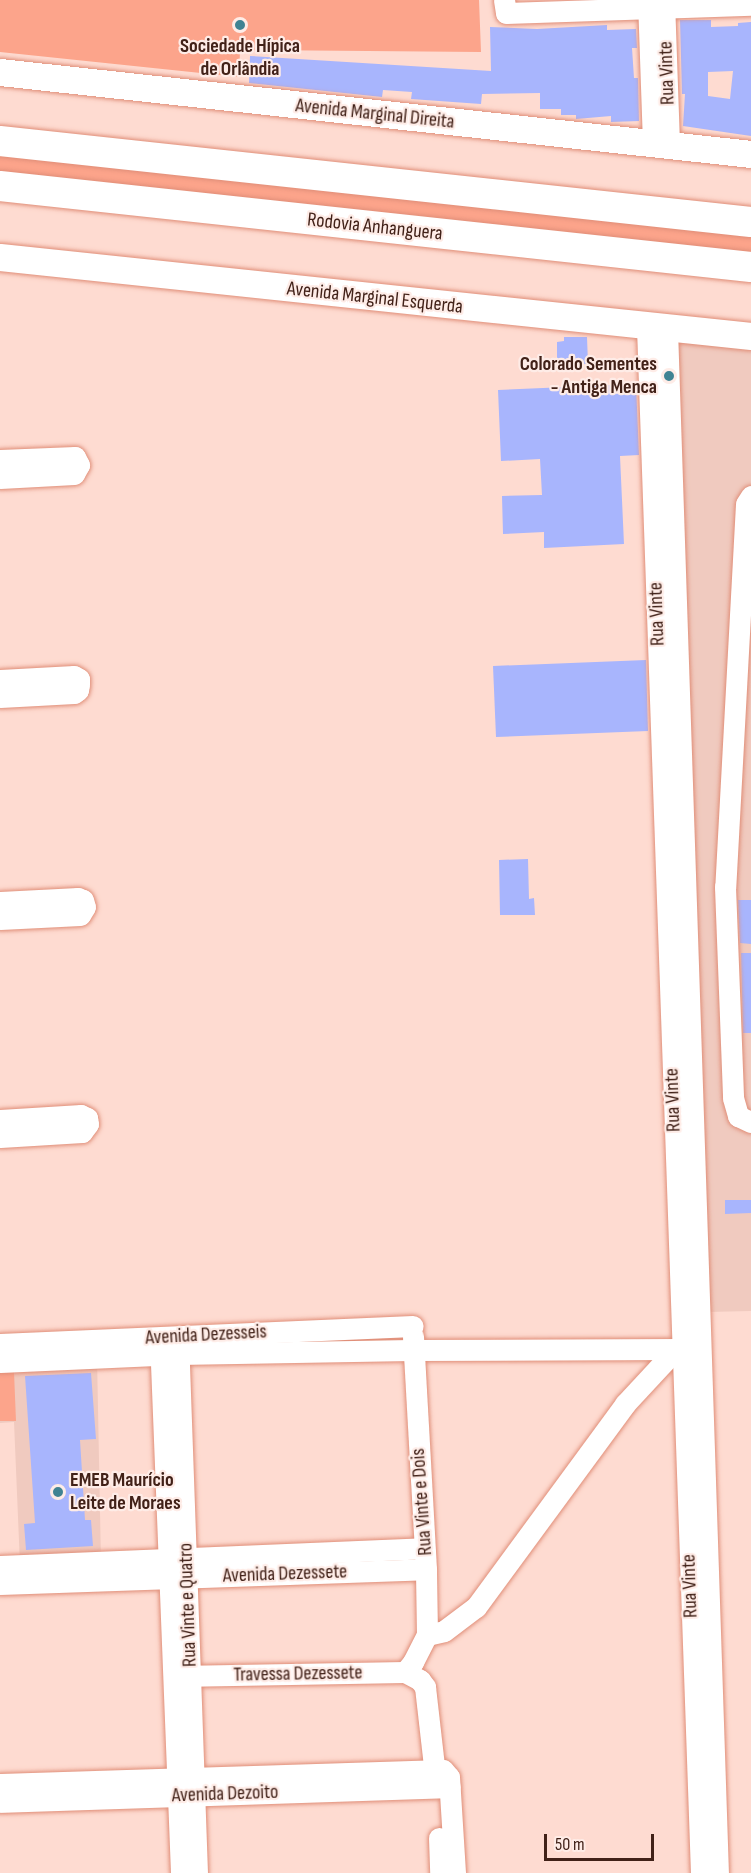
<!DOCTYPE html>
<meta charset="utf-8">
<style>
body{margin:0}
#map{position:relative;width:751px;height:1873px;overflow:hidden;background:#fedbd1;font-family:"Sofia Sans Condensed",sans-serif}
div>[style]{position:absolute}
.built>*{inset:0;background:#f0cabf}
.green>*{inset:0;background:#fca48b}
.building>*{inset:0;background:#a8b5fd}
.roads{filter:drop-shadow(0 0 2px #e08e78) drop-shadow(0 0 2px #e08e78)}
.minor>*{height:21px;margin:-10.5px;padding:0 10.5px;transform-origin:10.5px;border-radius:10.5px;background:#fff}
.major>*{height:27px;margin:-13.5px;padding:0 13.5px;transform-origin:13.5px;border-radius:13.5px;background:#fff}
.highway>*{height:30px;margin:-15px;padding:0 15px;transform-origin:15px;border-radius:15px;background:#fff}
.dots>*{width:16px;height:16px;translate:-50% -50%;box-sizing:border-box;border:3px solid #feece7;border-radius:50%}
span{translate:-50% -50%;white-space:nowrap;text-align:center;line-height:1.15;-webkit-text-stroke:4.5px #feece7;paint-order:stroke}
.poi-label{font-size:20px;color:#412118;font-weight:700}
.right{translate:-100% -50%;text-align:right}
.left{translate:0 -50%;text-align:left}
.street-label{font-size:20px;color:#412118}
.scale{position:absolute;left:544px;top:1834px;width:110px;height:27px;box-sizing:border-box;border:3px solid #412118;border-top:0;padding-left:8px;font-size:18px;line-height:21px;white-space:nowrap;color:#412118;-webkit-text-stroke:4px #feece7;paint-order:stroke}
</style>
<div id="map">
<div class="built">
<i style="clip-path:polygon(671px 332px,751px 338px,751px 1311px,707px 1312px)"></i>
<i style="clip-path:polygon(97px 1357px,101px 1562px,20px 1565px,14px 1422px,0 1423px,0 1361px)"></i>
</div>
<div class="green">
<i style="clip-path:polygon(0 0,479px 0,481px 52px,240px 50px,239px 77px,0 52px)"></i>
<i style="clip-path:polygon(0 153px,751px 234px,751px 258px,0 176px)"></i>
<i style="clip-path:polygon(14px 1372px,16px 1421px,0 1421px,0 1373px)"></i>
</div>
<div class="building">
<i style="clip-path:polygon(evenodd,680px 20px,711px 20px,711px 27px,738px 26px,738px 23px,751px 22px,751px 136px,683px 126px,685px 94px,682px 94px,680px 20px,733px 71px,730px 99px,708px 96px,708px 72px,733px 71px)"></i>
<i style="clip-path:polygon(607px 25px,607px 30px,636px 29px,637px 48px,632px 48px,634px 78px,638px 78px,639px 121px,611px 122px,611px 116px,576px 119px,576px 115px,561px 115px,561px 109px,540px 109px,540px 93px,482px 94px,481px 104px,411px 99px,412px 92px,383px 90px,382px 97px,249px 83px,250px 56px,491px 71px,490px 27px,537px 29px)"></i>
<i style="clip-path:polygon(564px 337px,587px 337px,588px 364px,557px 365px,557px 342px,564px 341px)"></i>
<i style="clip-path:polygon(636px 384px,639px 455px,620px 456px,624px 544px,544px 548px,544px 532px,503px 534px,502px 496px,542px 495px,540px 459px,501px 461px,498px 390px)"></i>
<i style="clip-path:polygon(646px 660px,648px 731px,496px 737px,493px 666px)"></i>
<i style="clip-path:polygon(528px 859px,529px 899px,534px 898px,535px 915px,500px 915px,499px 860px)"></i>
<i style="clip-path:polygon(738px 900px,751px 900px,751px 944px,740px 943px)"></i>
<i style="clip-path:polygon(741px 953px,751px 953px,751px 1033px,743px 1033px)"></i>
<i style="clip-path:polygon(725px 1200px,751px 1200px,751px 1213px,725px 1214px)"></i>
<i style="clip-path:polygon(91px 1373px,96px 1439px,80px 1440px,85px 1520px,91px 1520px,93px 1546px,26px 1550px,24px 1524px,35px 1523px,25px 1376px)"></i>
</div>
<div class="roads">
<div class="minor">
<i style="left:504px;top:0;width:13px;rotate:81deg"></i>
<i style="left:506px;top:13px;width:245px;rotate:-1.9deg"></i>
<i style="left:648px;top:0;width:143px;rotate:88deg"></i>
<i style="left:664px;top:0;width:145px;rotate:88deg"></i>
<i style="left:647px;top:327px;width:1547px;rotate:88deg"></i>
<i style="left:667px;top:329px;width:1545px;rotate:88.11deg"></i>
<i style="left:0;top:460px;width:75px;rotate:-2.3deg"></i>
<i style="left:75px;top:457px;width:9px;rotate:63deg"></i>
<i style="left:79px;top:465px;width:10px;rotate:119deg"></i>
<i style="left:74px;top:474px;width:74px;rotate:176.9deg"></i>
<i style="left:751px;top:496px;width:9px;rotate:122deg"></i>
<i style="left:746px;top:504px;width:384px;rotate:93.1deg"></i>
<i style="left:725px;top:887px;width:211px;rotate:87.8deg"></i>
<i style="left:733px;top:1098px;width:19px;rotate:74deg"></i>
<i style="left:738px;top:1116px;width:14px;rotate:25deg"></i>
<i style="left:0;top:680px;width:74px;rotate:-3.1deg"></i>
<i style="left:74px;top:676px;width:6px;rotate:31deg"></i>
<i style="left:79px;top:679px;width:5px;rotate:90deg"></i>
<i style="left:79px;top:684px;width:6px;rotate:99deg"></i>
<i style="left:78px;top:690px;width:5px;rotate:143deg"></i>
<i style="left:74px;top:693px;width:74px;rotate:176.9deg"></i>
<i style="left:0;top:902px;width:78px;rotate:-2.9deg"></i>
<i style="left:78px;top:898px;width:5px;rotate:22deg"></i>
<i style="left:83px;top:900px;width:7px;rotate:74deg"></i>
<i style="left:85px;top:907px;width:9px;rotate:122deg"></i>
<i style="left:80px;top:915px;width:80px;rotate:177.1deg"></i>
<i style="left:0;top:1120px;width:81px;rotate:-3.5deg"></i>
<i style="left:81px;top:1115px;width:7px;rotate:27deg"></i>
<i style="left:87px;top:1118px;width:6px;rotate:81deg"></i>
<i style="left:88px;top:1124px;width:10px;rotate:127deg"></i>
<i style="left:82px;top:1132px;width:82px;rotate:176.5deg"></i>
<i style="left:178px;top:1337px;width:536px;rotate:87.97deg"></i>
<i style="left:160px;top:1338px;width:535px;rotate:87.75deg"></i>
<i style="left:0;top:1344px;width:413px;rotate:-2.5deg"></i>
<i style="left:0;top:1362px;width:178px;rotate:-2.6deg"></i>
<i style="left:178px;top:1354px;width:234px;rotate:-1deg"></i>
<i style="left:412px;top:1350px;width:269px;rotate:-0.2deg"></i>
<i style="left:0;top:1566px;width:424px;rotate:-2.4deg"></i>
<i style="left:0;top:1584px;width:426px;rotate:-2deg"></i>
<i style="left:427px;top:1635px;width:17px;rotate:-13deg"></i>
<i style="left:444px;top:1631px;width:40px;rotate:-37deg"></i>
<i style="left:476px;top:1607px;width:252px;rotate:-53.7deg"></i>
<i style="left:625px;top:1404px;width:75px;rotate:-47.2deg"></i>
<i style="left:405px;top:1672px;width:13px;rotate:-51deg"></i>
<i style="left:413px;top:1662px;width:30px;rotate:-63deg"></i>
<i style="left:427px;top:1635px;width:66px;rotate:-90.9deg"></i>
<i style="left:426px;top:1569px;width:233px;rotate:-93.2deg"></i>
<i style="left:177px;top:1676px;width:228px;rotate:-1deg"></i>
<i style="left:405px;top:1672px;width:17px;rotate:28deg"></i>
<i style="left:420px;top:1680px;width:9px;rotate:54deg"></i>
<i style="left:425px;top:1687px;width:97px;rotate:83.5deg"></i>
<i style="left:0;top:1784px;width:443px;rotate:-1.8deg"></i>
<i style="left:443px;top:1770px;width:9px;rotate:49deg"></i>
<i style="left:449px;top:1777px;width:96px;rotate:86.4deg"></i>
<i style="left:0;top:1802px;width:450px;rotate:-1.9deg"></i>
<i style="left:439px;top:1838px;width:35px;rotate:88deg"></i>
</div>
<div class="major">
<i style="left:0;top:72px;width:755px;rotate:6.23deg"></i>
<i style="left:0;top:257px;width:755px;rotate:6.01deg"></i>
</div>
<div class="highway">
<i style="left:0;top:141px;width:755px;rotate:6.16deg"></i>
<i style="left:0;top:186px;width:755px;rotate:6.16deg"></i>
</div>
</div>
<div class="dots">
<i style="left:240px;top:25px;background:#408393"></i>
<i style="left:669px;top:376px;background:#408393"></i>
<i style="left:58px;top:1492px;background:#408393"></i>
</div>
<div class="poi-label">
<span style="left:240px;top:58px">Sociedade Hípica<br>de Orlândia</span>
<span class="right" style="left:657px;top:376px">Colorado Sementes<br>- Antiga Menca</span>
<span class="left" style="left:70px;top:1492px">EMEB Maurício<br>Leite de Moraes</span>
</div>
<div class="street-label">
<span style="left:667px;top:73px;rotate:-92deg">Rua Vinte</span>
<span style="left:375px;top:114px;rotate:6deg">Avenida Marginal Direita</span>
<span style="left:375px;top:227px;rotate:6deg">Rodovia Anhanguera</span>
<span style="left:375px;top:298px;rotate:6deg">Avenida Marginal Esquerda</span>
<span style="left:657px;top:614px;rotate:-92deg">Rua Vinte</span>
<span style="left:673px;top:1100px;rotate:-92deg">Rua Vinte</span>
<span style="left:206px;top:1335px;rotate:-3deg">Avenida Dezesseis</span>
<span style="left:422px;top:1502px;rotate:-94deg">Rua Vinte e Dois</span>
<span style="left:285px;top:1574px;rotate:-2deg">Avenida Dezessete</span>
<span style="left:690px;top:1586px;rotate:-92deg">Rua Vinte</span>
<span style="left:188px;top:1605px;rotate:-92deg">Rua Vinte e Quatro</span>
<span style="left:298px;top:1674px;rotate:-1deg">Travessa Dezessete</span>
<span style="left:225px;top:1794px;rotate:-2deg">Avenida Dezoito</span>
</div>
<div class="scale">50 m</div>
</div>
